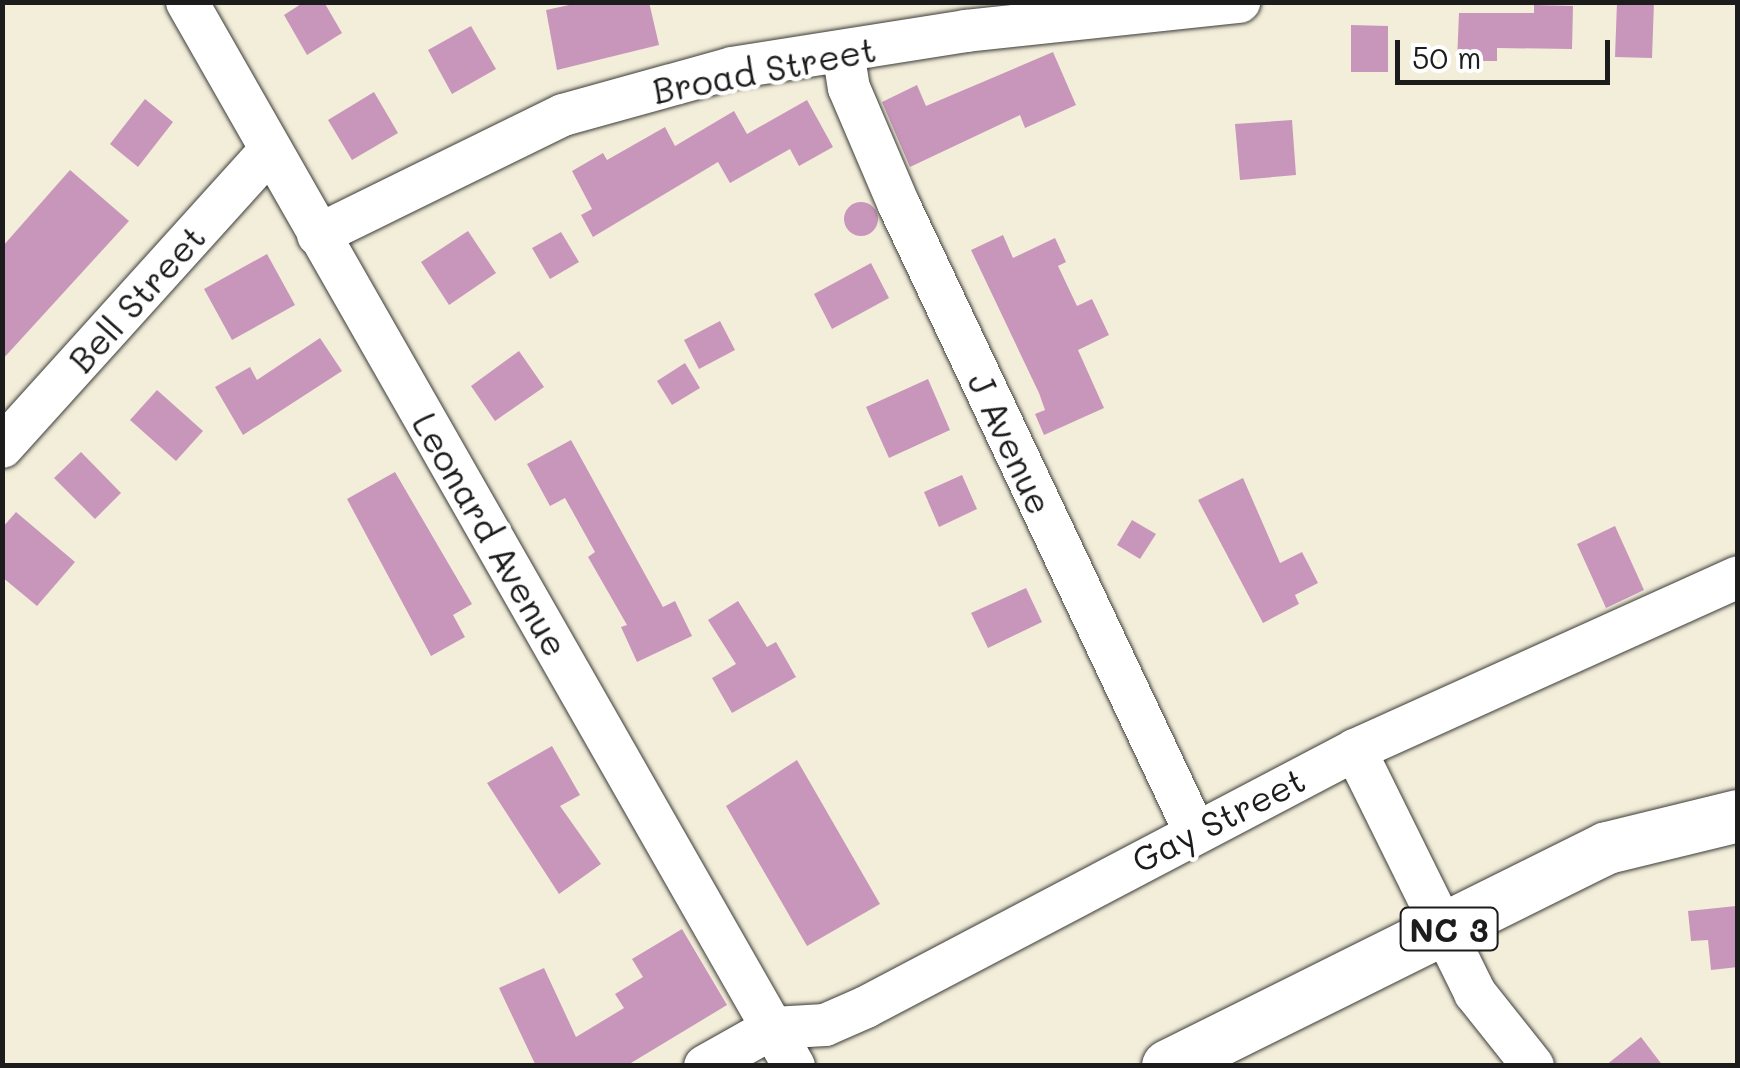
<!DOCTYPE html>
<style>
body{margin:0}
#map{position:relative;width:1740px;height:1068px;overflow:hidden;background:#f3eeda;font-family:Mali,sans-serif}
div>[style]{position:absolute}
.building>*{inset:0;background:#c996bb}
.round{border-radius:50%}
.roads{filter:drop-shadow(0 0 2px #3c3c38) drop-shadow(0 0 2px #3c3c38)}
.minor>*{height:42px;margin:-21px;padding:0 21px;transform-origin:21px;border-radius:21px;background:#fff}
.major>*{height:52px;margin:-26px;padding:0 26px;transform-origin:26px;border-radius:26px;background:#fff}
span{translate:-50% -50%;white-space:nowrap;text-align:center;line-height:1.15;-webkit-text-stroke:9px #fff;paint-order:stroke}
.shield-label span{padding:2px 8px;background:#fff;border:2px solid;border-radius:8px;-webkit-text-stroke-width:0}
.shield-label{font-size:32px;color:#1c1c1c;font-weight:700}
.street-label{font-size:35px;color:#1c1c1c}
.frame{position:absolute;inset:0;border:5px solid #1c1c1c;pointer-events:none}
.scale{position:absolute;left:1395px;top:40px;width:215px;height:45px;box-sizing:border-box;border:5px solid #1c1c1c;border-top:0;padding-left:12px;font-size:30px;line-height:35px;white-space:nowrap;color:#1c1c1c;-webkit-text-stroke:8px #fff;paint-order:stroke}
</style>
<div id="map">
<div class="building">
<i style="clip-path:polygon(304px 2px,324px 2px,342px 33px,307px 55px,284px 15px)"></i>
<i style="clip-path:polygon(583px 2px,649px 2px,659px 45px,557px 70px,546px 10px)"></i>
<i style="clip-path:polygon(1617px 2px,1654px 2px,1652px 58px,1615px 57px)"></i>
<i style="clip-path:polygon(1534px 5px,1573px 6px,1572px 49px,1497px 48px,1497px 61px,1457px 61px,1459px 13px,1534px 13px)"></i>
<i style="clip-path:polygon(1351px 25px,1388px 26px,1388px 72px,1351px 72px)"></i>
<i style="clip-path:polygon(471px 26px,496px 69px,452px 94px,428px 50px)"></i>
<i style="clip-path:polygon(1053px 52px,1076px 105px,1025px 128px,1020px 115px,910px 167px,882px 102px,917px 85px,926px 106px)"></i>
<i style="clip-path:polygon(374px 92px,398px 133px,352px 160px,328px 120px)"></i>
<i style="clip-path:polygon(145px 99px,173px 122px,138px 167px,110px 144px)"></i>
<i style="clip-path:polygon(807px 100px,833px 147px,799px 166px,790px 149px,730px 183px,718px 162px,593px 237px,581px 215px,592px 209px,572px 171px,603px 153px,607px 160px,665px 127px,675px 146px,734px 111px,747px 134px)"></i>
<i style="clip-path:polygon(1292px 120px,1296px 175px,1240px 180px,1235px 124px)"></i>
<i style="clip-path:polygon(70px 170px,129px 221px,2px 360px,2px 247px)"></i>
<i class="round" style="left:844px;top:202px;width:34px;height:34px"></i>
<i style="clip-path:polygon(468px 231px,496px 273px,449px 305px,421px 262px)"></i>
<i style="clip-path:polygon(561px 232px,579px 262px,550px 279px,532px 248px)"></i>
<i style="clip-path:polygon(1003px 235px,1013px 258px,1055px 238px,1066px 262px,1058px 266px,1077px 306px,1092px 299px,1109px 335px,1078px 350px,1104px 408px,1044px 435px,1035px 414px,1045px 410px,1039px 393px,971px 250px)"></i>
<i style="clip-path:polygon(267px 254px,295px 305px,232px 340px,204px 289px)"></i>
<i style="clip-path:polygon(871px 263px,889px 298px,832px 329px,814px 294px)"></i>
<i style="clip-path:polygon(720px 321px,735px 350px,699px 369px,684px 340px)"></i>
<i style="clip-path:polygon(320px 338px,342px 371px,243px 435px,215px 387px,250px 367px,257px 380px)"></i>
<i style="clip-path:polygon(519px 351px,544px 387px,495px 421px,471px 386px)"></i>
<i style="clip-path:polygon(685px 363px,700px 388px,672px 405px,657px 381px)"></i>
<i style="clip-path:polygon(928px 379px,950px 430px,889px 458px,866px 407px)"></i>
<i style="clip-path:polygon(157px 390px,203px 431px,176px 461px,130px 420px)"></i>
<i style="clip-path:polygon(571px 440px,663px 607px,675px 601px,692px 636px,637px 662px,621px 627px,627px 625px,588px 557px,595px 552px,565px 498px,550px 506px,527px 464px)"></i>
<i style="clip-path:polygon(81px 452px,121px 493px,95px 519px,54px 478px)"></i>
<i style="clip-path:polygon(395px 472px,472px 604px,453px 615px,465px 637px,431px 656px,347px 499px)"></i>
<i style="clip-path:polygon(962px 475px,977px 509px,939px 527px,924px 492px)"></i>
<i style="clip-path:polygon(1243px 478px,1280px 563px,1302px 552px,1318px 583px,1295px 595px,1299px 604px,1263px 623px,1198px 500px)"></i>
<i style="clip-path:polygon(16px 512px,75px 562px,37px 606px,2px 577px,2px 528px)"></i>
<i style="clip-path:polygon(1132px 520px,1156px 534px,1140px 559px,1117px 545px)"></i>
<i style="clip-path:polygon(1615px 526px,1644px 590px,1606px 608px,1577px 544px)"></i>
<i style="clip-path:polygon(1026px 588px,1042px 622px,988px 648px,971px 613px)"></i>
<i style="clip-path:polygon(738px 601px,767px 647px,776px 642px,796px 677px,732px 713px,712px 678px,736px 664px,708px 620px)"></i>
<i style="clip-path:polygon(552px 746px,580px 795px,560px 806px,601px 864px,559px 894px,487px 783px)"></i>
<i style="clip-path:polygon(797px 760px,880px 904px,807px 946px,726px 806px)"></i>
<i style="clip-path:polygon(1736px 906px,1738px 967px,1711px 970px,1708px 940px,1691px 941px,1688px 911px)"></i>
<i style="clip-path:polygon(682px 929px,727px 1005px,626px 1066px,536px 1066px,499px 988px,544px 968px,576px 1037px,624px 1008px,615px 994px,643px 977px,632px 959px)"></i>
<i style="clip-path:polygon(1641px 1037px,1663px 1066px,1605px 1066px)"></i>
</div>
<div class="roads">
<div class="minor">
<i style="left:187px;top:2px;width:1225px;rotate:60.3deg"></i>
<i style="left:843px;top:51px;width:37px;rotate:81deg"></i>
<i style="left:849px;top:88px;width:127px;rotate:66.9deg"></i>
<i style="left:899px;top:205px;width:691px;rotate:64.73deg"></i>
<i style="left:318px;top:235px;width:273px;rotate:-26.1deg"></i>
<i style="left:563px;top:115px;width:175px;rotate:-15.5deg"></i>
<i style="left:732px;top:68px;width:237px;rotate:-9deg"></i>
<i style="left:966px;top:31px;width:275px;rotate:-6.1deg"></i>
<i style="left:2px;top:447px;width:400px;rotate:-47.9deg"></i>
<i style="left:1355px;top:750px;width:271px;rotate:63.7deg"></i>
<i style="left:1475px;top:993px;width:93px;rotate:51.5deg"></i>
<i style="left:705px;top:1066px;width:78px;rotate:-29.2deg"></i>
<i style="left:773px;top:1028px;width:52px;rotate:-3.3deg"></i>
<i style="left:825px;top:1025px;width:45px;rotate:-23.7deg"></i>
<i style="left:866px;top:1007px;width:552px;rotate:-27.72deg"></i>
<i style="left:1355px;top:750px;width:420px;rotate:-24.3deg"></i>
</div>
<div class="major">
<i style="left:1168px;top:1066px;width:490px;rotate:-26.4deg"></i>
<i style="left:1607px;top:848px;width:135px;rotate:-13.7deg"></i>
</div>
</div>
<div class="shield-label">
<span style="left:1449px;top:929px">NC 3</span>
</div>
<div class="street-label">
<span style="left:764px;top:69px;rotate:-11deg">Broad Street</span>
<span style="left:136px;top:298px;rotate:-48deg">Bell Street</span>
<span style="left:1011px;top:443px;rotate:65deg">J Avenue</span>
<span style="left:491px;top:534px;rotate:60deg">Leonard Avenue</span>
<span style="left:1218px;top:819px;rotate:-27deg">Gay Street</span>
</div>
<div class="frame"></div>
<div class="scale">50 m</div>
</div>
